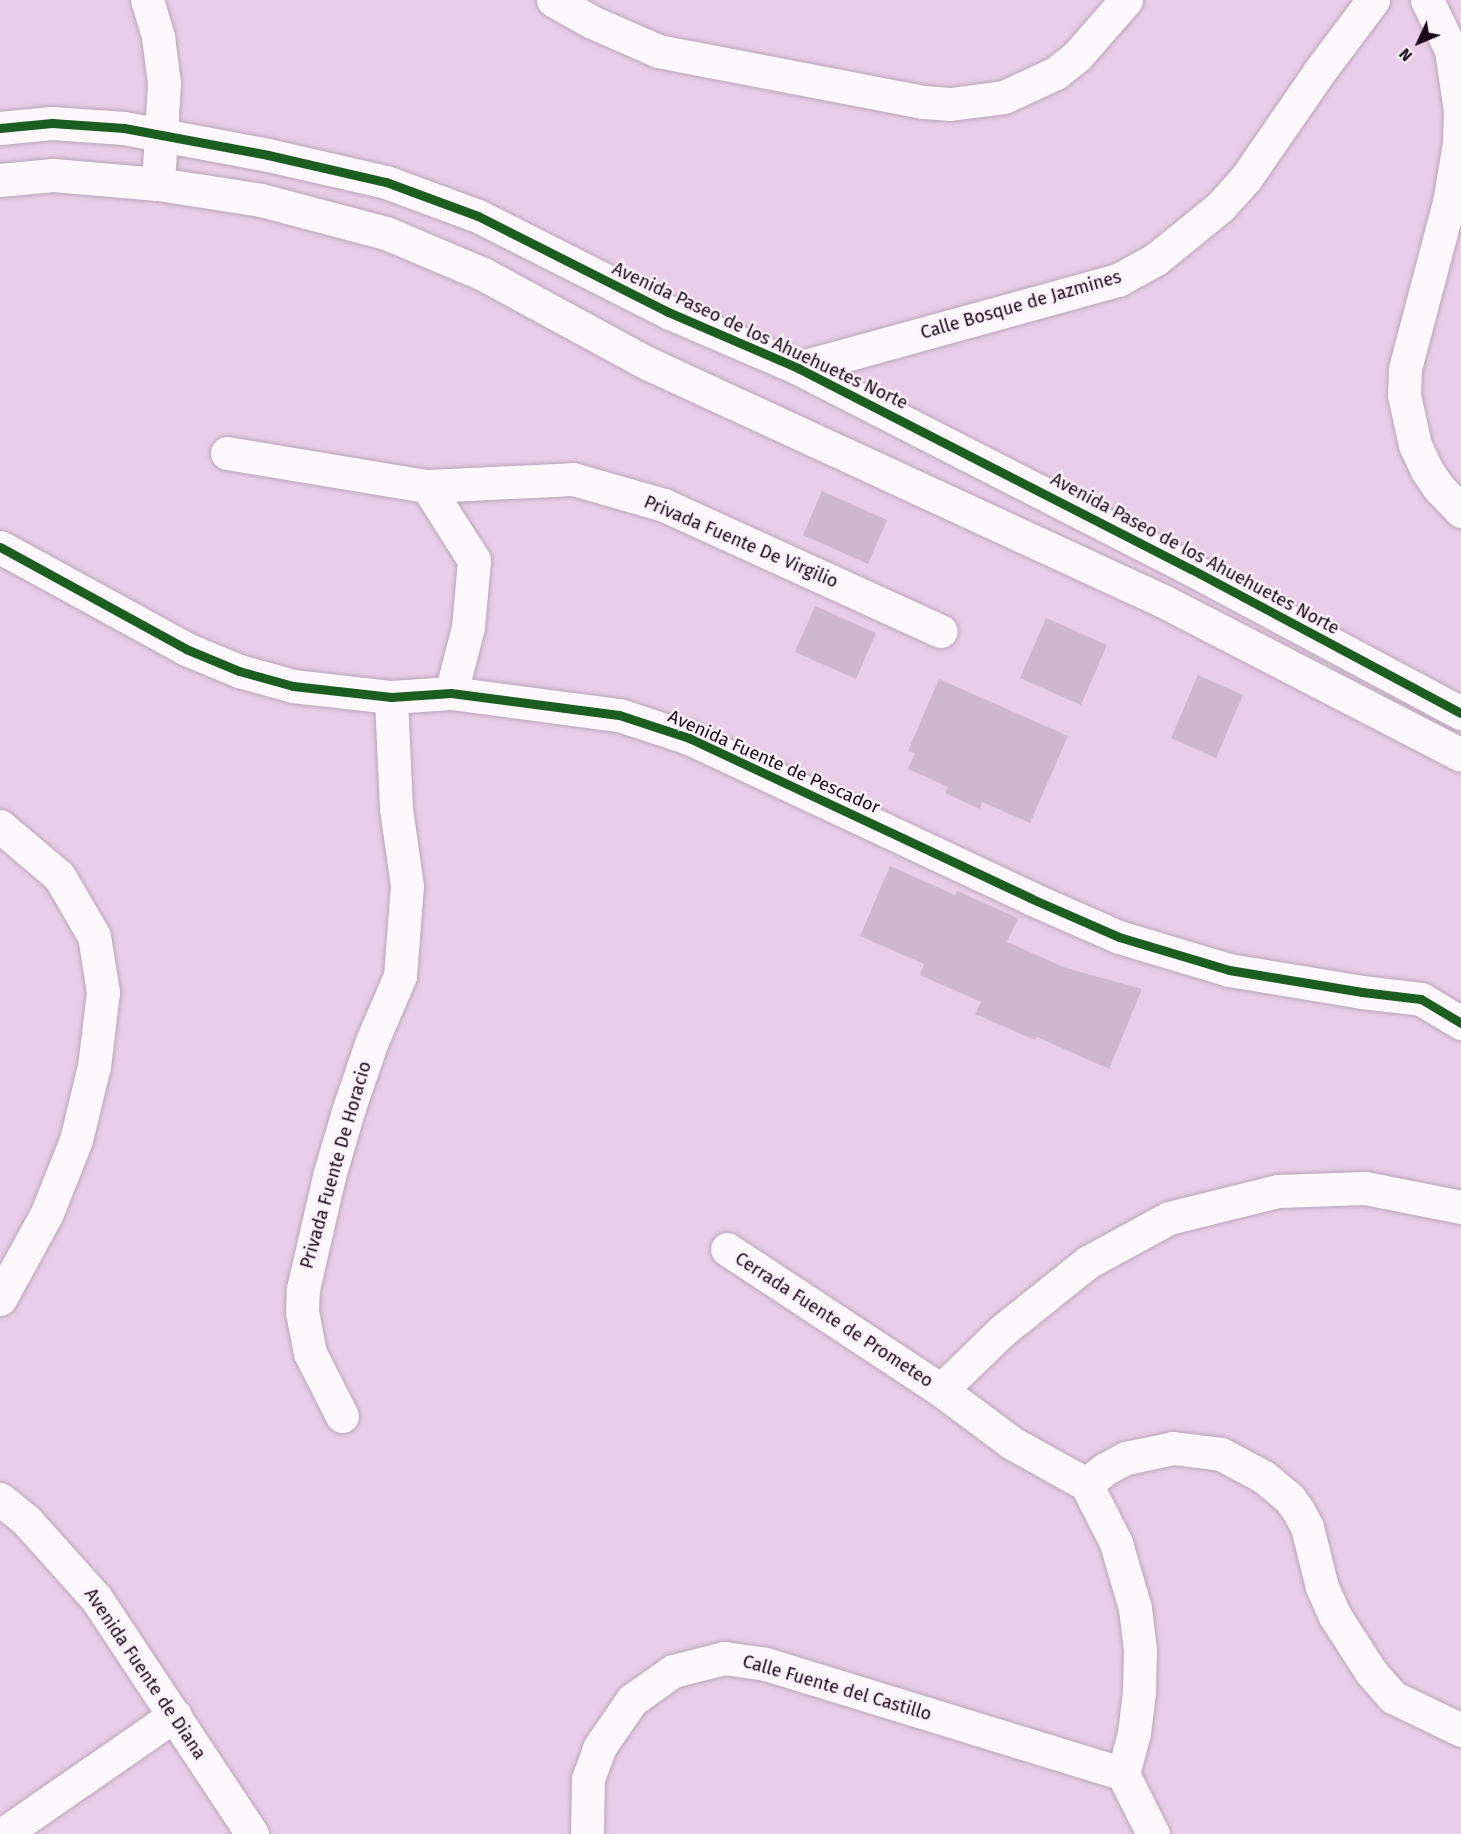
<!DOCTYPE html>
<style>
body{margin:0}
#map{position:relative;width:1461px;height:1834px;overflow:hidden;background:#eacee9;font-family:"Fira Sans",sans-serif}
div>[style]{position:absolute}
.building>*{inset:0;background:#ceb8cd}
.roads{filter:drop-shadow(0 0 2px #baa4b9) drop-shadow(0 0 2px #baa4b9)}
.minor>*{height:33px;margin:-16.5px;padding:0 16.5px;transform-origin:16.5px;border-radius:16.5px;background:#fcf8fc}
.cycleway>*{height:9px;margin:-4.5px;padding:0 4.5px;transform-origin:4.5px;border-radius:4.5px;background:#1b5e20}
span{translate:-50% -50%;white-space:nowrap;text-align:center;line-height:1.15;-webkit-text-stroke:4.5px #fef3fd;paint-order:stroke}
.street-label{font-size:18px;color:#1a0819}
.north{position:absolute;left:1389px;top:12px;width:60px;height:60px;-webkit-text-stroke:4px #fef3fd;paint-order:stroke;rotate:226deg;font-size:16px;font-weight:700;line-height:24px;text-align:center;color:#1a0819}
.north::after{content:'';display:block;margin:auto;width:21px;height:27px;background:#1a0819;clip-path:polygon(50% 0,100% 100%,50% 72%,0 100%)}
</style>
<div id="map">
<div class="building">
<i style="clip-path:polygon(822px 491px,887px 520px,868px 564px,803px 535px)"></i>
<i style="clip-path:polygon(815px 606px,876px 633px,856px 679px,795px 652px)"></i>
<i style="clip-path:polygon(1046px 618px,1107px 645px,1081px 705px,1020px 678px)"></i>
<i style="clip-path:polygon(1198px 675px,1243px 695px,1216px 758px,1171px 738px)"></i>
<i style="clip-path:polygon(939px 679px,1068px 736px,1030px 823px,982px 802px,980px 809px,945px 793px,948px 787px,908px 769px,915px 753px,908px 751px)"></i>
<i style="clip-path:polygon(890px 866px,955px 895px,957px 891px,1018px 918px,1007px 942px,1066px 968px,1142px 989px,1109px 1069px,1037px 1037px,1035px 1040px,975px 1014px,981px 1002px,920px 975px,924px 964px,860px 936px)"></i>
</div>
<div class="roads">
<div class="minor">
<i style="left:147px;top:0;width:39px;rotate:73deg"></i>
<i style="left:158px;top:37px;width:46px;rotate:82.6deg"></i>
<i style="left:164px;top:83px;width:101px;rotate:93.4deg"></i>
<i style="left:553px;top:0;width:45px;rotate:29.4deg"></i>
<i style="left:592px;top:22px;width:72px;rotate:23.7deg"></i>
<i style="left:658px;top:51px;width:270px;rotate:10.9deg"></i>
<i style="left:923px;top:102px;width:27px;rotate:4deg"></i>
<i style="left:950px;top:104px;width:54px;rotate:-7.4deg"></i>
<i style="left:1004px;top:97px;width:57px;rotate:-24.8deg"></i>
<i style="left:1056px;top:73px;width:28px;rotate:-39deg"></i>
<i style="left:1078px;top:55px;width:73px;rotate:-48.9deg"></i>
<i style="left:1427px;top:0;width:55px;rotate:64.4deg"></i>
<i style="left:1451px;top:50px;width:63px;rotate:81.7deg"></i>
<i style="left:1460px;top:112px;width:31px;rotate:92deg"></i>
<i style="left:1459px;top:143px;width:60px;rotate:99.6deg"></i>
<i style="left:1449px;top:202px;width:173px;rotate:104.8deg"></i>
<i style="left:1405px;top:369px;width:26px;rotate:92deg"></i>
<i style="left:1404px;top:395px;width:51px;rotate:77.6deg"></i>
<i style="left:1415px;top:445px;width:26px;rotate:65deg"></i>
<i style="left:1426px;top:469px;width:23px;rotate:56deg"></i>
<i style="left:1439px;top:488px;width:32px;rotate:46deg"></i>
<i style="left:0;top:128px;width:52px;rotate:-5.5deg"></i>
<i style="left:52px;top:123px;width:72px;rotate:4deg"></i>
<i style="left:124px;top:128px;width:147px;rotate:10.6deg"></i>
<i style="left:268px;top:155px;width:121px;rotate:12.9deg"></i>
<i style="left:386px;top:182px;width:98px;rotate:20.3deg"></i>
<i style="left:478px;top:216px;width:213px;rotate:26.8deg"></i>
<i style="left:668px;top:312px;width:142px;rotate:23.3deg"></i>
<i style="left:798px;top:368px;width:441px;rotate:27.1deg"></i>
<i style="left:1191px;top:569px;width:306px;rotate:28.1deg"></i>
<i style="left:0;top:180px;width:53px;rotate:-5.4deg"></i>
<i style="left:53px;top:175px;width:105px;rotate:4.9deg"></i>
<i style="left:158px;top:184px;width:104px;rotate:8.8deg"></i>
<i style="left:261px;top:200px;width:129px;rotate:14.8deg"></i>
<i style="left:386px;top:233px;width:105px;rotate:22.9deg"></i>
<i style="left:483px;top:274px;width:187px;rotate:28.5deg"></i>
<i style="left:647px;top:363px;width:568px;rotate:24.76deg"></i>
<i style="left:1163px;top:601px;width:335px;rotate:27.3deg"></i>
<i style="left:798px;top:368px;width:332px;rotate:-15.4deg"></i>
<i style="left:1118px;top:280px;width:43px;rotate:-28.9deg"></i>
<i style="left:1156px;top:259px;width:82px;rotate:-39.1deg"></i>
<i style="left:1220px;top:207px;width:39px;rotate:-48deg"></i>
<i style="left:1246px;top:178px;width:129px;rotate:-55.4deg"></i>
<i style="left:1319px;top:72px;width:90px;rotate:-53.1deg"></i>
<i style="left:227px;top:453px;width:203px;rotate:9.4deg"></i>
<i style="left:427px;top:486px;width:146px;rotate:-2.7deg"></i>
<i style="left:573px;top:479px;width:95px;rotate:15.9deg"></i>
<i style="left:664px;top:505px;width:304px;rotate:24.5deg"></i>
<i style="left:427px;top:486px;width:88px;rotate:57.6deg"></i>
<i style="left:474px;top:560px;width:67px;rotate:95.1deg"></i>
<i style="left:468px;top:627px;width:68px;rotate:104.4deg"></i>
<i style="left:0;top:547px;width:212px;rotate:28.7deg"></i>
<i style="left:186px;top:649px;width:57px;rotate:22.5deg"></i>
<i style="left:239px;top:671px;width:56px;rotate:15.5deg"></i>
<i style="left:293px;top:686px;width:99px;rotate:6.4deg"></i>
<i style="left:391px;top:697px;width:60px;rotate:-3.8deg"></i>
<i style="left:451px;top:693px;width:169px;rotate:7.5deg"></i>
<i style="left:619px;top:715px;width:74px;rotate:18.2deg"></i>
<i style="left:689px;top:738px;width:377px;rotate:25.1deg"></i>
<i style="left:1030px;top:898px;width:97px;rotate:23.7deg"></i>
<i style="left:1119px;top:937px;width:115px;rotate:16.7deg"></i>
<i style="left:1229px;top:970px;width:135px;rotate:9.4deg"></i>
<i style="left:1362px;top:992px;width:59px;rotate:6.8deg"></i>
<i style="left:1421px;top:999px;width:47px;rotate:31deg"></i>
<i style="left:0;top:826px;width:77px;rotate:40.3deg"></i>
<i style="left:59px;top:876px;width:69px;rotate:59.7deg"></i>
<i style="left:94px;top:936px;width:57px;rotate:80.9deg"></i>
<i style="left:103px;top:992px;width:75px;rotate:96.9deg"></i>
<i style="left:94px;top:1066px;width:76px;rotate:103.7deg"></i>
<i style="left:76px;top:1140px;width:79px;rotate:111.7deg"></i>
<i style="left:47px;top:1213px;width:98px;rotate:118.7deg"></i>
<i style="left:727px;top:1249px;width:256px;rotate:33.4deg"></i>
<i style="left:941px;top:1390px;width:89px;rotate:36.7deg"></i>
<i style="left:1012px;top:1443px;width:85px;rotate:29deg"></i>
<i style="left:1086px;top:1484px;width:66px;rotate:63deg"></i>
<i style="left:1116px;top:1543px;width:68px;rotate:73.7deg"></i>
<i style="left:1135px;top:1608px;width:42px;rotate:83.2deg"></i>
<i style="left:1140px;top:1650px;width:42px;rotate:91.4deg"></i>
<i style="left:1139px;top:1692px;width:41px;rotate:97deg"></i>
<i style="left:1134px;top:1733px;width:42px;rotate:105deg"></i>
<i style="left:941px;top:1390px;width:86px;rotate:-44.1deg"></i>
<i style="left:1003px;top:1330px;width:109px;rotate:-38.7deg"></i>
<i style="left:1088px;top:1262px;width:92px;rotate:-28.5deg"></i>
<i style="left:1169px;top:1218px;width:112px;rotate:-13.9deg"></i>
<i style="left:1278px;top:1191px;width:87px;rotate:-2deg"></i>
<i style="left:1365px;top:1188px;width:98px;rotate:11.2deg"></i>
<i style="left:342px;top:1416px;width:71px;rotate:-116.9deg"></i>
<i style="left:310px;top:1353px;width:42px;rotate:-101deg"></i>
<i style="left:302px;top:1312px;width:23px;rotate:-88deg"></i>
<i style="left:303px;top:1289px;width:116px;rotate:-77deg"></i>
<i style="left:329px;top:1176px;width:71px;rotate:-73.6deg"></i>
<i style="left:349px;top:1108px;width:71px;rotate:-71.1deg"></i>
<i style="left:372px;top:1041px;width:71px;rotate:-66.7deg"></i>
<i style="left:400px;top:976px;width:90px;rotate:-85.6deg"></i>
<i style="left:407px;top:886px;width:78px;rotate:-98.1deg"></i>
<i style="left:396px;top:809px;width:112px;rotate:-92.6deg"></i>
<i style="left:1086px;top:1484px;width:24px;rotate:-38deg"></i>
<i style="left:1105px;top:1469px;width:24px;rotate:-28deg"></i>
<i style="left:1126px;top:1458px;width:48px;rotate:-12deg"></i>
<i style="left:1173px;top:1448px;width:48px;rotate:7.1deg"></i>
<i style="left:1221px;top:1454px;width:49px;rotate:28.1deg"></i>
<i style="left:1264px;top:1477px;width:34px;rotate:40deg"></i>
<i style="left:1290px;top:1499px;width:16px;rotate:55deg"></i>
<i style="left:1299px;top:1512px;width:17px;rotate:62deg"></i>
<i style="left:1307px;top:1527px;width:62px;rotate:76deg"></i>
<i style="left:1322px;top:1587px;width:32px;rotate:66deg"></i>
<i style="left:1335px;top:1616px;width:67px;rotate:57.3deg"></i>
<i style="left:1371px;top:1672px;width:33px;rotate:49deg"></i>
<i style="left:1393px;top:1697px;width:76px;rotate:25.9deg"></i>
<i style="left:0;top:1499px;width:33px;rotate:39deg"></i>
<i style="left:26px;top:1520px;width:105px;rotate:48.1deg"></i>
<i style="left:96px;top:1598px;width:283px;rotate:56.5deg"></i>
<i style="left:3px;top:1834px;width:209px;rotate:-34.7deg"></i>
<i style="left:587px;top:1834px;width:55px;rotate:-89deg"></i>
<i style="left:588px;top:1779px;width:33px;rotate:-70deg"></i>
<i style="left:599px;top:1748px;width:58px;rotate:-55.5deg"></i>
<i style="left:632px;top:1700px;width:50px;rotate:-35.3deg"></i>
<i style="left:673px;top:1671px;width:53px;rotate:-14.3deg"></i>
<i style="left:724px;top:1658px;width:42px;rotate:8.1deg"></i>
<i style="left:766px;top:1664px;width:374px;rotate:17.1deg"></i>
<i style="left:1123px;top:1774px;width:67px;rotate:63.4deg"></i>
</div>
</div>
<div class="cycleway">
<i style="left:0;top:128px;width:52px;rotate:-5.5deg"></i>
<i style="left:52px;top:123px;width:72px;rotate:4deg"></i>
<i style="left:124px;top:128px;width:147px;rotate:10.6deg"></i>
<i style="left:268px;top:155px;width:121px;rotate:12.9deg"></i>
<i style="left:386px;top:182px;width:98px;rotate:20.3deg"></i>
<i style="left:478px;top:216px;width:213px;rotate:26.8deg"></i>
<i style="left:668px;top:312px;width:142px;rotate:23.3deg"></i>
<i style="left:798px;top:368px;width:441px;rotate:27.1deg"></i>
<i style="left:1191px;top:569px;width:306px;rotate:28.1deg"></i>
<i style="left:0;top:547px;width:212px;rotate:28.7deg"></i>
<i style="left:186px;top:649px;width:57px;rotate:22.5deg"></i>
<i style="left:239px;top:671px;width:56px;rotate:15.5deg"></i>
<i style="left:293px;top:686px;width:99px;rotate:6.4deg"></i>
<i style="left:391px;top:697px;width:60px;rotate:-3.8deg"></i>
<i style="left:451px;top:693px;width:169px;rotate:7.5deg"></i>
<i style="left:619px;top:715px;width:74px;rotate:18.2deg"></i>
<i style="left:689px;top:738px;width:377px;rotate:25.1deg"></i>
<i style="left:1030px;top:898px;width:97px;rotate:23.7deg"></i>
<i style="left:1119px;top:937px;width:115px;rotate:16.7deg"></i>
<i style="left:1229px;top:970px;width:135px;rotate:9.4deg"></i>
<i style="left:1362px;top:992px;width:59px;rotate:6.8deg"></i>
<i style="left:1421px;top:999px;width:47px;rotate:31deg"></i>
</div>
<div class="street-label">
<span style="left:1021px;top:305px;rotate:-16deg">Calle Bosque de Jazmines</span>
<span style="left:760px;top:336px;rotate:25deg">Avenida Paseo de los Ahuehuetes Norte</span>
<span style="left:741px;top:542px;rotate:23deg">Privada Fuente De Virgilio</span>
<span style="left:1195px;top:554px;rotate:28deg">Avenida Paseo de los Ahuehuetes Norte</span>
<span style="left:774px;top:762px;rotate:24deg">Avenida Fuente de Pescador</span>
<span style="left:336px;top:1165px;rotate:-74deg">Privada Fuente De Horacio</span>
<span style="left:834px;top:1320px;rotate:33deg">Cerrada Fuente de Prometeo</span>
<span style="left:145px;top:1674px;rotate:56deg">Avenida Fuente de Diana</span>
<span style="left:837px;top:1688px;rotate:16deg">Calle Fuente del Castillo</span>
</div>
<div class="north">N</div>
</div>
